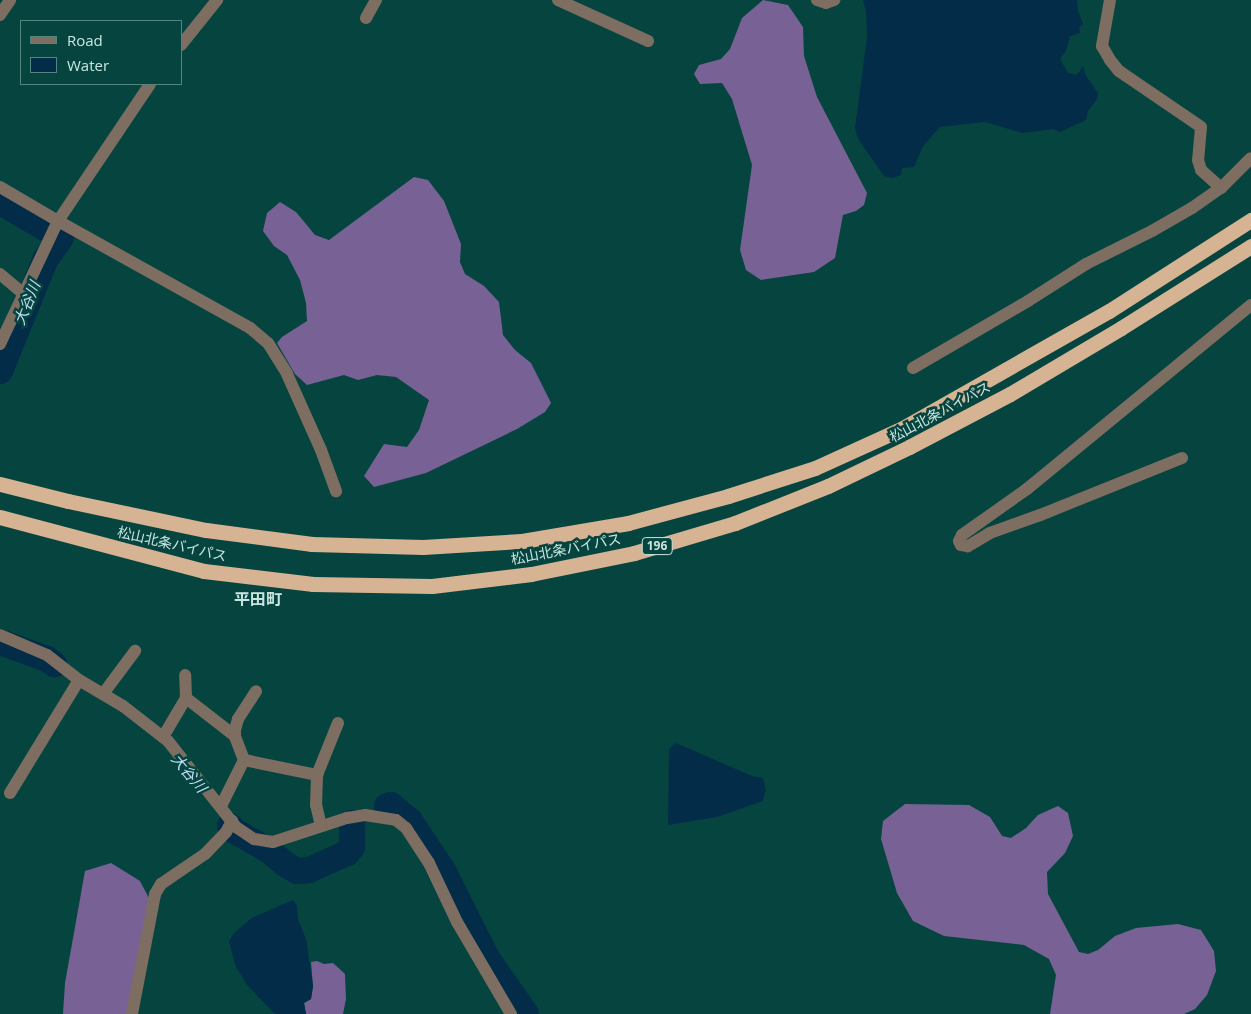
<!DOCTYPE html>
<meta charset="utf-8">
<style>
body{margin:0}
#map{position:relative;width:1251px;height:1014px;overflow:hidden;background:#06453f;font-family:"Open Sans","Noto Sans JP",sans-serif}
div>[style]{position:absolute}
.forest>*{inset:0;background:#786195}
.water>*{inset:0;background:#022c48}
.river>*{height:26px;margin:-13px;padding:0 13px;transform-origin:13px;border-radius:13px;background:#022c48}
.minor>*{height:12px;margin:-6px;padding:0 6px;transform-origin:6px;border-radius:6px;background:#7d6e61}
.highway>*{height:15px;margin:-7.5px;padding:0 7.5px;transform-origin:7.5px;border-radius:7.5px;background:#d6b393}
span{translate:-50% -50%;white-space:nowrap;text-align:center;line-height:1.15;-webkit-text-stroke:5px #06453f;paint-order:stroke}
.shield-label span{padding:1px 4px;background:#06453f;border:1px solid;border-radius:4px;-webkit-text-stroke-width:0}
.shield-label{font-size:12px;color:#cae5e0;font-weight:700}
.street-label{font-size:14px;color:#cae5e0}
.water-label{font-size:15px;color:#c0ddf5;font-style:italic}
.quarter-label{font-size:16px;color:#cae5e0;font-weight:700}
.legend{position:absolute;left:20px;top:20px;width:162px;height:65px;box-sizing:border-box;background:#06453f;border:1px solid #54857f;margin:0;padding:6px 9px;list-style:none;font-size:15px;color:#cae5e0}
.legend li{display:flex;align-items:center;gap:10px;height:25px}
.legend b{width:25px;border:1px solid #54857f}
</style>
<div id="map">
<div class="forest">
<i style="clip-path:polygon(763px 0,788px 5px,803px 27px,804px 56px,817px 97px,867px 193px,864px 205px,856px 211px,843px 215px,835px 258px,814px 272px,761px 280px,746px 270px,740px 250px,752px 165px,732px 99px,722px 83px,700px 84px,694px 74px,699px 65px,721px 59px,730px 49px,742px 18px)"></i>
<i style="clip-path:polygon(414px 177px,428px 180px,444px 201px,461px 244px,460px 262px,465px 274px,484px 286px,499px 302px,503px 335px,515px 350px,531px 363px,551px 403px,545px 412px,517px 429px,426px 473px,374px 487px,364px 476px,384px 444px,407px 447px,419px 430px,429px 400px,396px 377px,377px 375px,358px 380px,344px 375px,307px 385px,295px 374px,277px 343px,282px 337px,307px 321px,306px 303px,300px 280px,287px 255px,274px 246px,263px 231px,267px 213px,280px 202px,296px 212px,315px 235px,329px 240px)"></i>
<i style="clip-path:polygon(905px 804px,969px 805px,990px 817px,1002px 836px,1011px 838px,1026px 828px,1038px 815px,1058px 806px,1068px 813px,1073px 836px,1065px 853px,1047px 872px,1048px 894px,1079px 952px,1088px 954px,1098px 950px,1115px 936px,1136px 928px,1178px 924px,1201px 930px,1214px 951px,1216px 971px,1207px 995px,1195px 1009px,1184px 1014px,1050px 1014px,1056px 975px,1049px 959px,1024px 945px,944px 936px,913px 921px,897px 893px,881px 839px,883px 821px)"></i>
<i style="clip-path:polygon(111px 863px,140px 881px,152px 904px,135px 1014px,63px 1014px,65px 983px,85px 871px)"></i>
<i style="clip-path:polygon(317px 961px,324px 964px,333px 963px,345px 974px,346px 999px,343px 1014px,306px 1014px,304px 1003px,311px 999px,313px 986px,311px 962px)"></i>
</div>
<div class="water">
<i style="clip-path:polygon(863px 0,1077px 0,1078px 11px,1083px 24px,1079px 28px,1080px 33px,1070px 36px,1066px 51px,1060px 59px,1068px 73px,1077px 75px,1083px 66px,1086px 76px,1098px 93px,1097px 99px,1088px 111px,1086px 120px,1060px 132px,1053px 129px,1022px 133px,985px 122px,940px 127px,923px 146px,914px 167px,902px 168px,901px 175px,893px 178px,884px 176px,858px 139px,855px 129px,867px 37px,866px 11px)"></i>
<i style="clip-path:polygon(676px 743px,752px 776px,763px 778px,766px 790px,763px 801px,717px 817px,668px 825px,669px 749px)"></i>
<i style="clip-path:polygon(293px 900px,297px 906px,298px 919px,306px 939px,313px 986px,311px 999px,304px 1003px,306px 1014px,275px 1014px,247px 985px,236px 967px,229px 942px,234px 933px,252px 918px)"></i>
</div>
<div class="river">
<i style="left:0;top:202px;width:54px;rotate:29.9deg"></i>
<i style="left:0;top:371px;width:120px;rotate:-67.9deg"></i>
<i style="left:45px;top:260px;width:27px;rotate:-54deg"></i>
<i style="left:0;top:642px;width:50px;rotate:19.9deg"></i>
<i style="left:47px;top:659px;width:9px;rotate:36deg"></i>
<i style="left:387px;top:806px;width:4px;rotate:-14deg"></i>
<i style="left:391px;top:805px;width:25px;rotate:40deg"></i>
<i style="left:410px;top:821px;width:61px;rotate:56.3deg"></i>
<i style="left:444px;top:872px;width:96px;rotate:63.4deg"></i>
<i style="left:487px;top:958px;width:68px;rotate:55.1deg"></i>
<i style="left:230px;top:826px;width:5px;rotate:53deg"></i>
<i style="left:233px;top:830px;width:40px;rotate:29.7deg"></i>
<i style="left:268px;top:850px;width:22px;rotate:39deg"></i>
<i style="left:285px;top:864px;width:14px;rotate:30deg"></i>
<i style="left:297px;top:871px;width:12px;rotate:-5deg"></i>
<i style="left:309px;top:870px;width:42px;rotate:-24.1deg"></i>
<i style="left:347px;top:853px;width:8px;rotate:-50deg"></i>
<i style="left:352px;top:847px;width:24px;rotate:-90deg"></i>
</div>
<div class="minor">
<i style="left:558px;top:0;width:99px;rotate:24.5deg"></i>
<i style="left:817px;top:0;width:9px;rotate:18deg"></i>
<i style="left:826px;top:3px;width:9px;rotate:-21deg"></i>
<i style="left:1110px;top:0;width:47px;rotate:99.9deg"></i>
<i style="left:1102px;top:46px;width:16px;rotate:60deg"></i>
<i style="left:1110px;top:60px;width:14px;rotate:51deg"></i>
<i style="left:1119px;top:71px;width:99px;rotate:34.3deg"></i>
<i style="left:1201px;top:127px;width:33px;rotate:95deg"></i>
<i style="left:1198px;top:160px;width:10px;rotate:73deg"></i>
<i style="left:1201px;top:170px;width:27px;rotate:42deg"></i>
<i style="left:0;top:15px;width:18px;rotate:-56deg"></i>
<i style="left:366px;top:18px;width:21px;rotate:-61deg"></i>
<i style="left:181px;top:45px;width:58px;rotate:-51.3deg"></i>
<i style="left:0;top:187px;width:67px;rotate:30.4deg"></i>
<i style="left:58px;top:221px;width:220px;rotate:29.1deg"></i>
<i style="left:250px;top:328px;width:23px;rotate:40deg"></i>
<i style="left:268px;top:343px;width:36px;rotate:58deg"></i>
<i style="left:287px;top:374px;width:83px;rotate:65.9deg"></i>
<i style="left:321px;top:450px;width:44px;rotate:69.9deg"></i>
<i style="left:0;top:274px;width:30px;rotate:40deg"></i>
<i style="left:0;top:344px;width:136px;rotate:-64.8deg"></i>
<i style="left:58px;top:221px;width:165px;rotate:-56.1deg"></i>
<i style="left:913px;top:368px;width:133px;rotate:-30.2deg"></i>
<i style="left:1028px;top:301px;width:69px;rotate:-32.5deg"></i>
<i style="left:1086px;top:264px;width:74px;rotate:-26.6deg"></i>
<i style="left:1152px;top:231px;width:46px;rotate:-29.9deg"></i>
<i style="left:1192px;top:208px;width:35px;rotate:-35deg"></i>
<i style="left:1221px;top:188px;width:42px;rotate:-45deg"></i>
<i style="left:1182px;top:458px;width:153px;rotate:158.1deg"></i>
<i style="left:1040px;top:515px;width:53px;rotate:160.2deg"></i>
<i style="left:990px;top:533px;width:26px;rotate:149deg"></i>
<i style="left:968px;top:546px;width:7px;rotate:-172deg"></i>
<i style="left:961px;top:545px;width:4px;rotate:-117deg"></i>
<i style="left:959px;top:541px;width:7px;rotate:-63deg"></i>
<i style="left:962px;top:535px;width:80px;rotate:-35.3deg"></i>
<i style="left:1027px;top:489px;width:290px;rotate:-39.4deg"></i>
<i style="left:0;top:635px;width:51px;rotate:23.1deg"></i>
<i style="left:47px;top:655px;width:41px;rotate:38deg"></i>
<i style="left:79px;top:680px;width:51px;rotate:30.6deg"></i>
<i style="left:123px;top:706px;width:57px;rotate:37.9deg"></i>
<i style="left:168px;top:741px;width:110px;rotate:51.7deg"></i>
<i style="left:236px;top:827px;width:22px;rotate:34deg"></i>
<i style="left:254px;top:839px;width:19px;rotate:9deg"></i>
<i style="left:273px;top:842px;width:78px;rotate:-18deg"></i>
<i style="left:347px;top:818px;width:18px;rotate:-9deg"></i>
<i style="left:365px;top:815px;width:31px;rotate:9deg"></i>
<i style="left:396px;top:820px;width:13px;rotate:39deg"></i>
<i style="left:406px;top:828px;width:42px;rotate:56.7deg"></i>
<i style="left:429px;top:863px;width:65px;rotate:64.6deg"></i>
<i style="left:457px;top:922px;width:107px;rotate:59.6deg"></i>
<i style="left:103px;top:694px;width:54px;rotate:-53.3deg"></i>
<i style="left:186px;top:698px;width:62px;rotate:37.8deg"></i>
<i style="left:163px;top:737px;width:45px;rotate:-59.5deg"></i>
<i style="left:186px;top:698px;width:23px;rotate:-92deg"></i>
<i style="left:244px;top:760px;width:75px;rotate:11.6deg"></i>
<i style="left:10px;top:793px;width:132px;rotate:-58.6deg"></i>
<i style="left:221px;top:806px;width:51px;rotate:-63.4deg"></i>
<i style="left:244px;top:760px;width:26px;rotate:-111deg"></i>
<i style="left:235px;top:736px;width:6px;rotate:-90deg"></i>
<i style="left:235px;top:730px;width:11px;rotate:-75deg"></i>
<i style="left:238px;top:719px;width:33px;rotate:-57deg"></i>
<i style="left:321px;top:826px;width:22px;rotate:-103deg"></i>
<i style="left:316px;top:805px;width:30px;rotate:-88deg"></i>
<i style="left:317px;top:775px;width:56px;rotate:-68deg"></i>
<i style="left:132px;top:1014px;width:122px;rotate:-79.1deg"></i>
<i style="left:155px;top:894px;width:12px;rotate:-59deg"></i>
<i style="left:161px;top:884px;width:53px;rotate:-34.3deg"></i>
<i style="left:205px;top:854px;width:30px;rotate:-46deg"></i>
<i style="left:226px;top:832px;width:13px;rotate:-61deg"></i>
</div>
<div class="highway">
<i style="left:0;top:484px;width:70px;rotate:14deg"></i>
<i style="left:68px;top:501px;width:141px;rotate:11.9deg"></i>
<i style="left:206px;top:530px;width:107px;rotate:7.5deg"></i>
<i style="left:312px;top:544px;width:111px;rotate:1.5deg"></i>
<i style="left:423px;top:547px;width:99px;rotate:-3.5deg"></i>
<i style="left:522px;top:541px;width:108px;rotate:-9.6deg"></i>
<i style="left:628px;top:523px;width:104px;rotate:-15.1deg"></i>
<i style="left:728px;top:496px;width:91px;rotate:-17.8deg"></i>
<i style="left:815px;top:468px;width:94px;rotate:-24.4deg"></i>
<i style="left:901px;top:429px;width:239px;rotate:-29.6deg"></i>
<i style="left:1109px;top:311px;width:169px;rotate:-32.7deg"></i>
<i style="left:0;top:517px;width:211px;rotate:14.8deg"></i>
<i style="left:204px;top:571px;width:110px;rotate:6.8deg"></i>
<i style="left:313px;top:584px;width:119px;rotate:1deg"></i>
<i style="left:432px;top:586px;width:100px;rotate:-6.9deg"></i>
<i style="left:531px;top:574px;width:105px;rotate:-11.5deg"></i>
<i style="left:634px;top:553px;width:105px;rotate:-16.5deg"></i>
<i style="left:735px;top:523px;width:100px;rotate:-21.7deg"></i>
<i style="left:828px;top:486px;width:90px;rotate:-25.7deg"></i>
<i style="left:909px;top:447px;width:114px;rotate:-27.7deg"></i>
<i style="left:1010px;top:394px;width:129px;rotate:-30.7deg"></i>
<i style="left:1121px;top:328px;width:154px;rotate:-32.2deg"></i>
</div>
<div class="shield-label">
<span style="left:657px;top:546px">196</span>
</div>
<div class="street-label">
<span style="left:940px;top:412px;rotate:-28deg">松山北条バイパス</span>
<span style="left:172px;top:544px;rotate:13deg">松山北条バイパス</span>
<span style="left:566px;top:549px;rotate:-11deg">松山北条バイパス</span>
</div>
<div class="water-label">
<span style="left:27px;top:303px;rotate:-68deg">大谷川</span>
<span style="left:189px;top:773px;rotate:50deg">大谷川</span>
</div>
<div class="quarter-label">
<span style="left:258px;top:599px">平田町</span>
</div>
<ul class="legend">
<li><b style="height:6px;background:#7d6e61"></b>Road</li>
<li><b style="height:14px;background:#022c48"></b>Water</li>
</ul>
</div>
